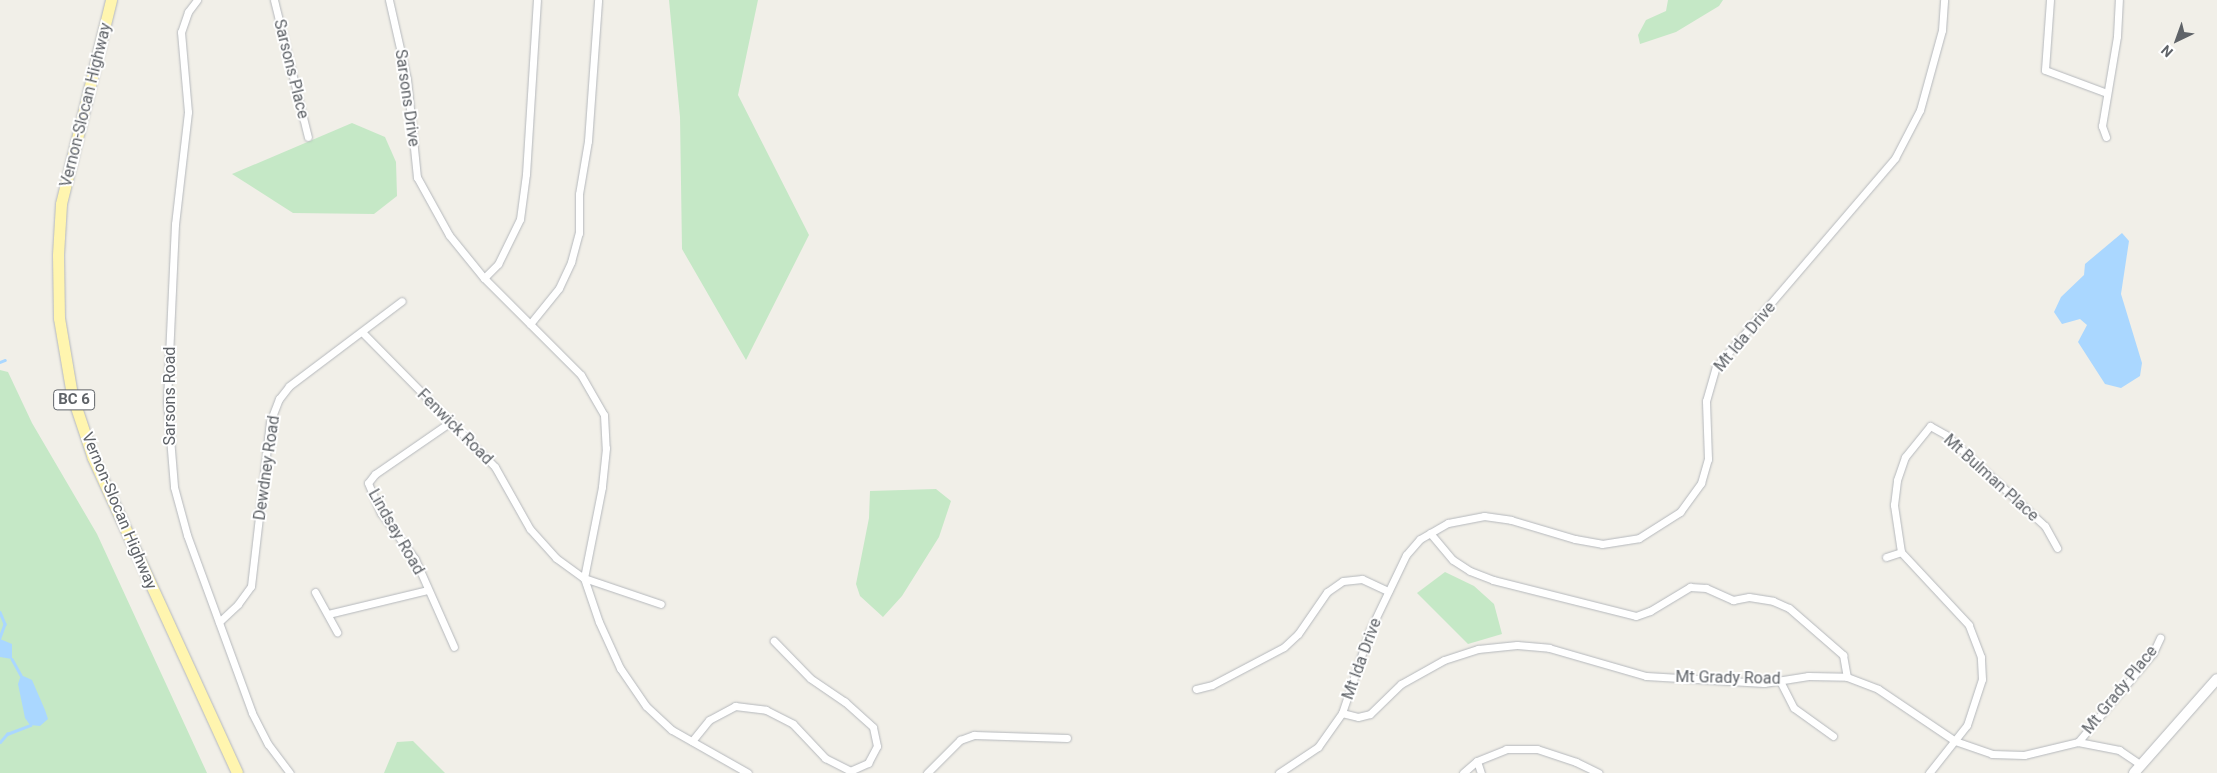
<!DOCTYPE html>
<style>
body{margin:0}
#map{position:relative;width:2217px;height:773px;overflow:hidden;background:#f1efe8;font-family:Roboto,sans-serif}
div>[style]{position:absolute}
.green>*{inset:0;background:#c5e8c6}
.water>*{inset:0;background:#aad7ff}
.stream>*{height:2.5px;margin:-1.25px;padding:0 1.25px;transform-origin:1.25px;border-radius:1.25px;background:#aad7ff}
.roads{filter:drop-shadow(0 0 1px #b5b8bc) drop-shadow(0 0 1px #b5b8bc)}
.street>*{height:7px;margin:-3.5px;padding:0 3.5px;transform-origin:3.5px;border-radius:3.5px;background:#fff}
.secondary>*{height:10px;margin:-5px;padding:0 5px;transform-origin:5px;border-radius:5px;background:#fff}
.primary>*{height:11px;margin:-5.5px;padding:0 5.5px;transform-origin:5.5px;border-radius:5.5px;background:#fff5af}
span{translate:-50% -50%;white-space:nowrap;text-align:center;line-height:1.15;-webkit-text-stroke:4px #fff;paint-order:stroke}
.shield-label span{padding:1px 4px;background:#fff;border:1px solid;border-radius:4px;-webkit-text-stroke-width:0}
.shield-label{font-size:15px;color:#5f6368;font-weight:700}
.street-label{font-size:16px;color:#5f6368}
.north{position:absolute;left:2152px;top:15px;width:50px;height:50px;-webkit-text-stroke:4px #fff;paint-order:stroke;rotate:222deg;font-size:14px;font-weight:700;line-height:20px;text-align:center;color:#5f6368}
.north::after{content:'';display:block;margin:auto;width:18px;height:22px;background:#5f6368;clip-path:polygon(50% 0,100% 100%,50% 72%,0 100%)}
</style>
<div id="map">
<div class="green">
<i style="clip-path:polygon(669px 0,758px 0,738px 95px,809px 235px,746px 360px,682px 249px,680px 117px)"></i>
<i style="clip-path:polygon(1668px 0,1723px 0,1719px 6px,1676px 32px,1640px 44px,1638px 35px,1646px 20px,1666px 11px)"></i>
<i style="clip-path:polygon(352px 123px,385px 137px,396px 162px,397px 196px,374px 214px,293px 213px,232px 174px)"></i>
<i style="clip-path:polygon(0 370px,8px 372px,32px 423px,97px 534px,207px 773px,0 773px)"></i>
<i style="clip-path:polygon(936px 489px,951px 501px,939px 537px,902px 596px,883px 617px,860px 596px,856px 584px,869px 518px,870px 491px)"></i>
<i style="clip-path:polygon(1445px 572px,1474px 586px,1494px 604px,1502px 634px,1468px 644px,1417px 593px)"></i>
<i style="clip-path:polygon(413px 741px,445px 773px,384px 773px,397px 742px)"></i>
</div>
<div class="water">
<i style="clip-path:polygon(2122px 233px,2129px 241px,2121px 294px,2142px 363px,2140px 376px,2121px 388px,2105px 384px,2078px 342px,2087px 325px,2080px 319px,2062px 324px,2054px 312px,2061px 297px,2084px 275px,2085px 264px)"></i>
<i style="clip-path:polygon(0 639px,12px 644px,12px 659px,0 657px)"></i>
<i style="clip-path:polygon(21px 675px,32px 680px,45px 710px,48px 719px,40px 726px,30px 725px,25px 718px,18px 684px)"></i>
</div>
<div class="stream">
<i style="left:0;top:362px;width:5px;rotate:-22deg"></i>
<i style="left:0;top:612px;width:13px;rotate:67deg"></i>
<i style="left:5px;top:624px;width:15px;rotate:110deg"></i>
<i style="left:12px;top:659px;width:18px;rotate:61deg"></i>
<i style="left:0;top:742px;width:11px;rotate:-49deg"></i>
<i style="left:7px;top:734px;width:25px;rotate:-21deg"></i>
</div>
<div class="roads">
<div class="street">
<i style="left:197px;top:0;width:15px;rotate:127deg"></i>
<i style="left:188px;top:12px;width:21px;rotate:109deg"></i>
<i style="left:181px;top:32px;width:80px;rotate:85deg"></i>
<i style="left:188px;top:112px;width:113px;rotate:96.6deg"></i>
<i style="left:175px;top:224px;width:177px;rotate:92.6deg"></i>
<i style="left:167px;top:401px;width:86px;rotate:85.3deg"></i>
<i style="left:174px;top:487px;width:50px;rotate:74.8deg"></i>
<i style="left:187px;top:535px;width:189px;rotate:69.9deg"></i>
<i style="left:252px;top:713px;width:35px;rotate:63deg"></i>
<i style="left:268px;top:744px;width:36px;rotate:53deg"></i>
<i style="left:274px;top:0;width:141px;rotate:76.1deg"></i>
<i style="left:389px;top:0;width:81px;rotate:77.2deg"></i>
<i style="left:407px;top:79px;width:99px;rotate:84.2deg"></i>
<i style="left:417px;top:177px;width:66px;rotate:61.1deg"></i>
<i style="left:449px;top:235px;width:55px;rotate:50.9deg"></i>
<i style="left:484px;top:278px;width:137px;rotate:45deg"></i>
<i style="left:581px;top:375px;width:46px;rotate:60.1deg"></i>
<i style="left:604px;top:415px;width:33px;rotate:87deg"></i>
<i style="left:606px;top:448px;width:39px;rotate:96deg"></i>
<i style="left:602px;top:487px;width:93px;rotate:101.2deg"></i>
<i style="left:584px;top:578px;width:46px;rotate:71.2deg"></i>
<i style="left:599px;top:622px;width:51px;rotate:65.5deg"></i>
<i style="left:620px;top:668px;width:46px;rotate:55.6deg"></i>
<i style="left:646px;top:706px;width:35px;rotate:43deg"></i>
<i style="left:672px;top:730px;width:87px;rotate:29.5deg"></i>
<i style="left:2050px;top:0;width:70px;rotate:94.1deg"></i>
<i style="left:2045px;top:70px;width:66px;rotate:20.4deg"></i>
<i style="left:2106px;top:137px;width:12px;rotate:-110deg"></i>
<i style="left:2102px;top:126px;width:91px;rotate:-80.5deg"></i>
<i style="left:2117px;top:36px;width:36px;rotate:-87deg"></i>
<i style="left:484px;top:278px;width:20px;rotate:-45deg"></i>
<i style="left:498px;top:264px;width:50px;rotate:-63.9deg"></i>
<i style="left:520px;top:219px;width:45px;rotate:-82.4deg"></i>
<i style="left:526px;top:174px;width:174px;rotate:-86.4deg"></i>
<i style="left:530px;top:324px;width:46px;rotate:-51.1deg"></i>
<i style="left:559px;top:288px;width:29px;rotate:-65deg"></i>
<i style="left:571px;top:262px;width:30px;rotate:-75deg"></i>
<i style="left:579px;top:233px;width:39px;rotate:-90deg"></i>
<i style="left:579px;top:194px;width:54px;rotate:-80.4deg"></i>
<i style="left:588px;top:141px;width:141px;rotate:-85.9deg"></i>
<i style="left:363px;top:333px;width:188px;rotate:45.4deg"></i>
<i style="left:495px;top:467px;width:71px;rotate:60.6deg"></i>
<i style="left:530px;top:529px;width:39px;rotate:48deg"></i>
<i style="left:556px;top:558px;width:34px;rotate:36deg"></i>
<i style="left:584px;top:578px;width:81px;rotate:18.7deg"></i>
<i style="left:449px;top:423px;width:90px;rotate:145.4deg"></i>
<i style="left:375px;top:474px;width:11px;rotate:128deg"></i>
<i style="left:368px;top:483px;width:33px;rotate:67deg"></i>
<i style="left:381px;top:513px;width:57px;rotate:53.5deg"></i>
<i style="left:415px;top:559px;width:96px;rotate:66.1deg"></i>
<i style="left:1430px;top:533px;width:35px;rotate:50deg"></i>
<i style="left:1453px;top:560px;width:20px;rotate:33deg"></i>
<i style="left:1470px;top:571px;width:25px;rotate:21deg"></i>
<i style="left:1493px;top:580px;width:147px;rotate:14.1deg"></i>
<i style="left:1636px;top:616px;width:15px;rotate:-20deg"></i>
<i style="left:1650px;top:611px;width:47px;rotate:-31deg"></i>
<i style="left:1690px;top:587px;width:16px;rotate:4deg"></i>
<i style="left:1706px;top:588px;width:30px;rotate:24deg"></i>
<i style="left:1733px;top:600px;width:16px;rotate:-11deg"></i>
<i style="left:1749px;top:597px;width:24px;rotate:9deg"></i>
<i style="left:1773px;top:601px;width:17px;rotate:24deg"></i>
<i style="left:1789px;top:608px;width:72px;rotate:41deg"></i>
<i style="left:1843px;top:655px;width:22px;rotate:80deg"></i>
<i style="left:1886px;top:557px;width:16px;rotate:-18deg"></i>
<i style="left:315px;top:592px;width:46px;rotate:61.2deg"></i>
<i style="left:328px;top:614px;width:103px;rotate:-13.5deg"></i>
<i style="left:219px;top:622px;width:26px;rotate:-43deg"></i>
<i style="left:238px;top:604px;width:22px;rotate:-54deg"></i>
<i style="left:251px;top:586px;width:165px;rotate:-83.4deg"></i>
<i style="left:270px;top:422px;width:25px;rotate:-69deg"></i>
<i style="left:279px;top:399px;width:16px;rotate:-52deg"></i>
<i style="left:289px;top:386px;width:141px;rotate:-37deg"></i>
<i style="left:1780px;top:681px;width:30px;rotate:63deg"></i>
<i style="left:1794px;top:708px;width:48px;rotate:35.7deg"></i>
<i style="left:1196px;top:689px;width:16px;rotate:-14deg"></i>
<i style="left:1212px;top:685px;width:81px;rotate:-27.8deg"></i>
<i style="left:1284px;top:647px;width:19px;rotate:-43deg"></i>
<i style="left:1298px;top:634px;width:51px;rotate:-55.4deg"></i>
<i style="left:1327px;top:592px;width:19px;rotate:-35deg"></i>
<i style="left:1343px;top:581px;width:19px;rotate:-6deg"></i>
<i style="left:1362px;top:579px;width:29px;rotate:25deg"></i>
<i style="left:1342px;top:713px;width:16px;rotate:14deg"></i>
<i style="left:1358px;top:717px;width:12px;rotate:-14deg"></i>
<i style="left:1370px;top:714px;width:43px;rotate:-44.1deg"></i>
<i style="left:1401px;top:684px;width:49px;rotate:-29.2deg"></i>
<i style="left:1444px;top:660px;width:36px;rotate:-18deg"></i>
<i style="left:1478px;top:649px;width:39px;rotate:-6deg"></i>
<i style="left:1517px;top:645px;width:32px;rotate:5deg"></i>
<i style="left:1549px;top:648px;width:101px;rotate:16.1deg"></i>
<i style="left:1646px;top:676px;width:118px;rotate:3.4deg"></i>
<i style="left:1764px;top:683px;width:45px;rotate:-9deg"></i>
<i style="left:1808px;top:676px;width:39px;rotate:1deg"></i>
<i style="left:1847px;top:677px;width:33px;rotate:21deg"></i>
<i style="left:1878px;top:689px;width:93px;rotate:34deg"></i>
<i style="left:1955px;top:741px;width:39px;rotate:19deg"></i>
<i style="left:1992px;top:754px;width:32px;rotate:2deg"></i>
<i style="left:2024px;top:755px;width:56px;rotate:-13.5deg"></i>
<i style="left:2078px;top:742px;width:42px;rotate:11deg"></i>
<i style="left:2119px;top:750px;width:27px;rotate:34deg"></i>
<i style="left:692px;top:741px;width:27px;rotate:-51deg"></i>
<i style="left:709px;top:720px;width:30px;rotate:-28deg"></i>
<i style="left:735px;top:706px;width:31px;rotate:7deg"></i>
<i style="left:766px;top:710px;width:30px;rotate:27deg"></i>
<i style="left:793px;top:724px;width:47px;rotate:46.7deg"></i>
<i style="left:825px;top:758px;width:28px;rotate:27deg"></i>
<i style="left:850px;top:771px;width:20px;rotate:-24deg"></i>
<i style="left:868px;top:763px;width:19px;rotate:-62deg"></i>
<i style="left:877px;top:746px;width:19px;rotate:-102deg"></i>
<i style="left:873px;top:727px;width:38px;rotate:-138deg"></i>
<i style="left:845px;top:702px;width:42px;rotate:-145.6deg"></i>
<i style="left:810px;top:678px;width:52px;rotate:-134.2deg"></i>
<i style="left:2078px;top:742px;width:116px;rotate:-49.9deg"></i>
<i style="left:2153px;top:653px;width:17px;rotate:-65deg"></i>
<i style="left:1477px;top:761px;width:13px;rotate:72deg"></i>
<i style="left:927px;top:773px;width:47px;rotate:-45deg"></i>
<i style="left:960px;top:740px;width:15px;rotate:-20deg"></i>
<i style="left:974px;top:735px;width:93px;rotate:1.8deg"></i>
<i style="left:1279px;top:773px;width:47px;rotate:-33.7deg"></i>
<i style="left:1318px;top:747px;width:42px;rotate:-54.8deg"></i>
<i style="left:1342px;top:713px;width:88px;rotate:-71.4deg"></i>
<i style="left:1370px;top:630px;width:83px;rotate:-64.4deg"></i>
<i style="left:1406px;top:555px;width:21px;rotate:-49deg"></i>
<i style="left:1420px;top:539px;width:32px;rotate:-30deg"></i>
<i style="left:1448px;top:523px;width:37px;rotate:-11deg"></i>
<i style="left:1484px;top:516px;width:27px;rotate:8deg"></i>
<i style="left:1511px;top:520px;width:67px;rotate:16.5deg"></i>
<i style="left:1575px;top:539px;width:27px;rotate:10deg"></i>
<i style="left:1602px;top:544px;width:37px;rotate:-9deg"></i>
<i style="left:1639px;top:538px;width:49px;rotate:-32.4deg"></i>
<i style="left:1680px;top:512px;width:36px;rotate:-54deg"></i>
<i style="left:1701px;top:483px;width:25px;rotate:-74deg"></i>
<i style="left:1708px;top:459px;width:58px;rotate:-92deg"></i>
<i style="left:1706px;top:401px;width:35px;rotate:-74deg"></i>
<i style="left:1716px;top:367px;width:275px;rotate:-49.4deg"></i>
<i style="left:1895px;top:158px;width:54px;rotate:-62.5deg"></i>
<i style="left:1920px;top:110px;width:83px;rotate:-74.6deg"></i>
<i style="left:1942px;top:30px;width:30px;rotate:-86deg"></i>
<i style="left:1463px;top:773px;width:18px;rotate:-41deg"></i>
<i style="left:1477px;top:761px;width:31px;rotate:-22deg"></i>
<i style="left:1506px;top:749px;width:31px"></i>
<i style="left:1537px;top:749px;width:41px;rotate:18.4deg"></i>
<i style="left:1576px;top:762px;width:25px;rotate:26deg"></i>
<i style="left:1929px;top:773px;width:61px;rotate:-51.6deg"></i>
<i style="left:1967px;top:725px;width:48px;rotate:-71.9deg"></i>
<i style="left:1982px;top:679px;width:22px;rotate:-93deg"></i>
<i style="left:1981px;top:657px;width:34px;rotate:-111deg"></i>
<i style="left:1969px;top:625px;width:100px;rotate:-133deg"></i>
<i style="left:1901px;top:552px;width:48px;rotate:-98.5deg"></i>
<i style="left:1894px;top:505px;width:25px;rotate:-83deg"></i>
<i style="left:1897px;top:480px;width:24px;rotate:-71deg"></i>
<i style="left:1905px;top:457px;width:40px;rotate:-51deg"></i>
<i style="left:1930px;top:426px;width:18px;rotate:29deg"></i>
<i style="left:1946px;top:435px;width:134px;rotate:42.6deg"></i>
<i style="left:2045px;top:526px;width:25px;rotate:61deg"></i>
</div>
<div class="secondary">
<i style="left:2134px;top:773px;width:125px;rotate:-48.6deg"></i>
</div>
<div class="primary">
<i style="left:111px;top:0;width:210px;rotate:103.8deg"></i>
<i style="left:61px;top:204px;width:51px;rotate:93.4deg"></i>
<i style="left:58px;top:255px;width:63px;rotate:89.1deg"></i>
<i style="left:59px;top:318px;width:78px;rotate:80.4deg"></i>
<i style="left:72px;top:395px;width:66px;rotate:71.6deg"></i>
<i style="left:93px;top:458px;width:346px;rotate:65.4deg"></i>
</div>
</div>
<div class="shield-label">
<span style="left:74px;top:400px">BC 6</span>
</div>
<div class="street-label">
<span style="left:291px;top:69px;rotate:76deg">Sarsons Place</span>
<span style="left:407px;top:98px;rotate:82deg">Sarsons Drive</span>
<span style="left:86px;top:105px;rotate:-76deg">Vernon-Slocan Highway</span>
<span style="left:1745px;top:337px;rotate:-50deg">Mt Ida Drive</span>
<span style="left:170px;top:396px;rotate:-90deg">Sarsons Road</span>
<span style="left:455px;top:427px;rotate:45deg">Fenwick Road</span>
<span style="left:267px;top:468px;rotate:-82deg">Dewdney Road</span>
<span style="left:1991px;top:478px;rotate:42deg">Mt Bulman Place</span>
<span style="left:119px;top:511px;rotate:67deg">Vernon-Slocan Highway</span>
<span style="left:396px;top:532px;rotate:60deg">Lindsay Road</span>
<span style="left:1362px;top:659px;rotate:-70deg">Mt Ida Drive</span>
<span style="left:1728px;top:678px;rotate:1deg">Mt Grady Road</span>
<span style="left:2120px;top:690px;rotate:-51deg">Mt Grady Place</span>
</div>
<div class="north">N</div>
</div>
